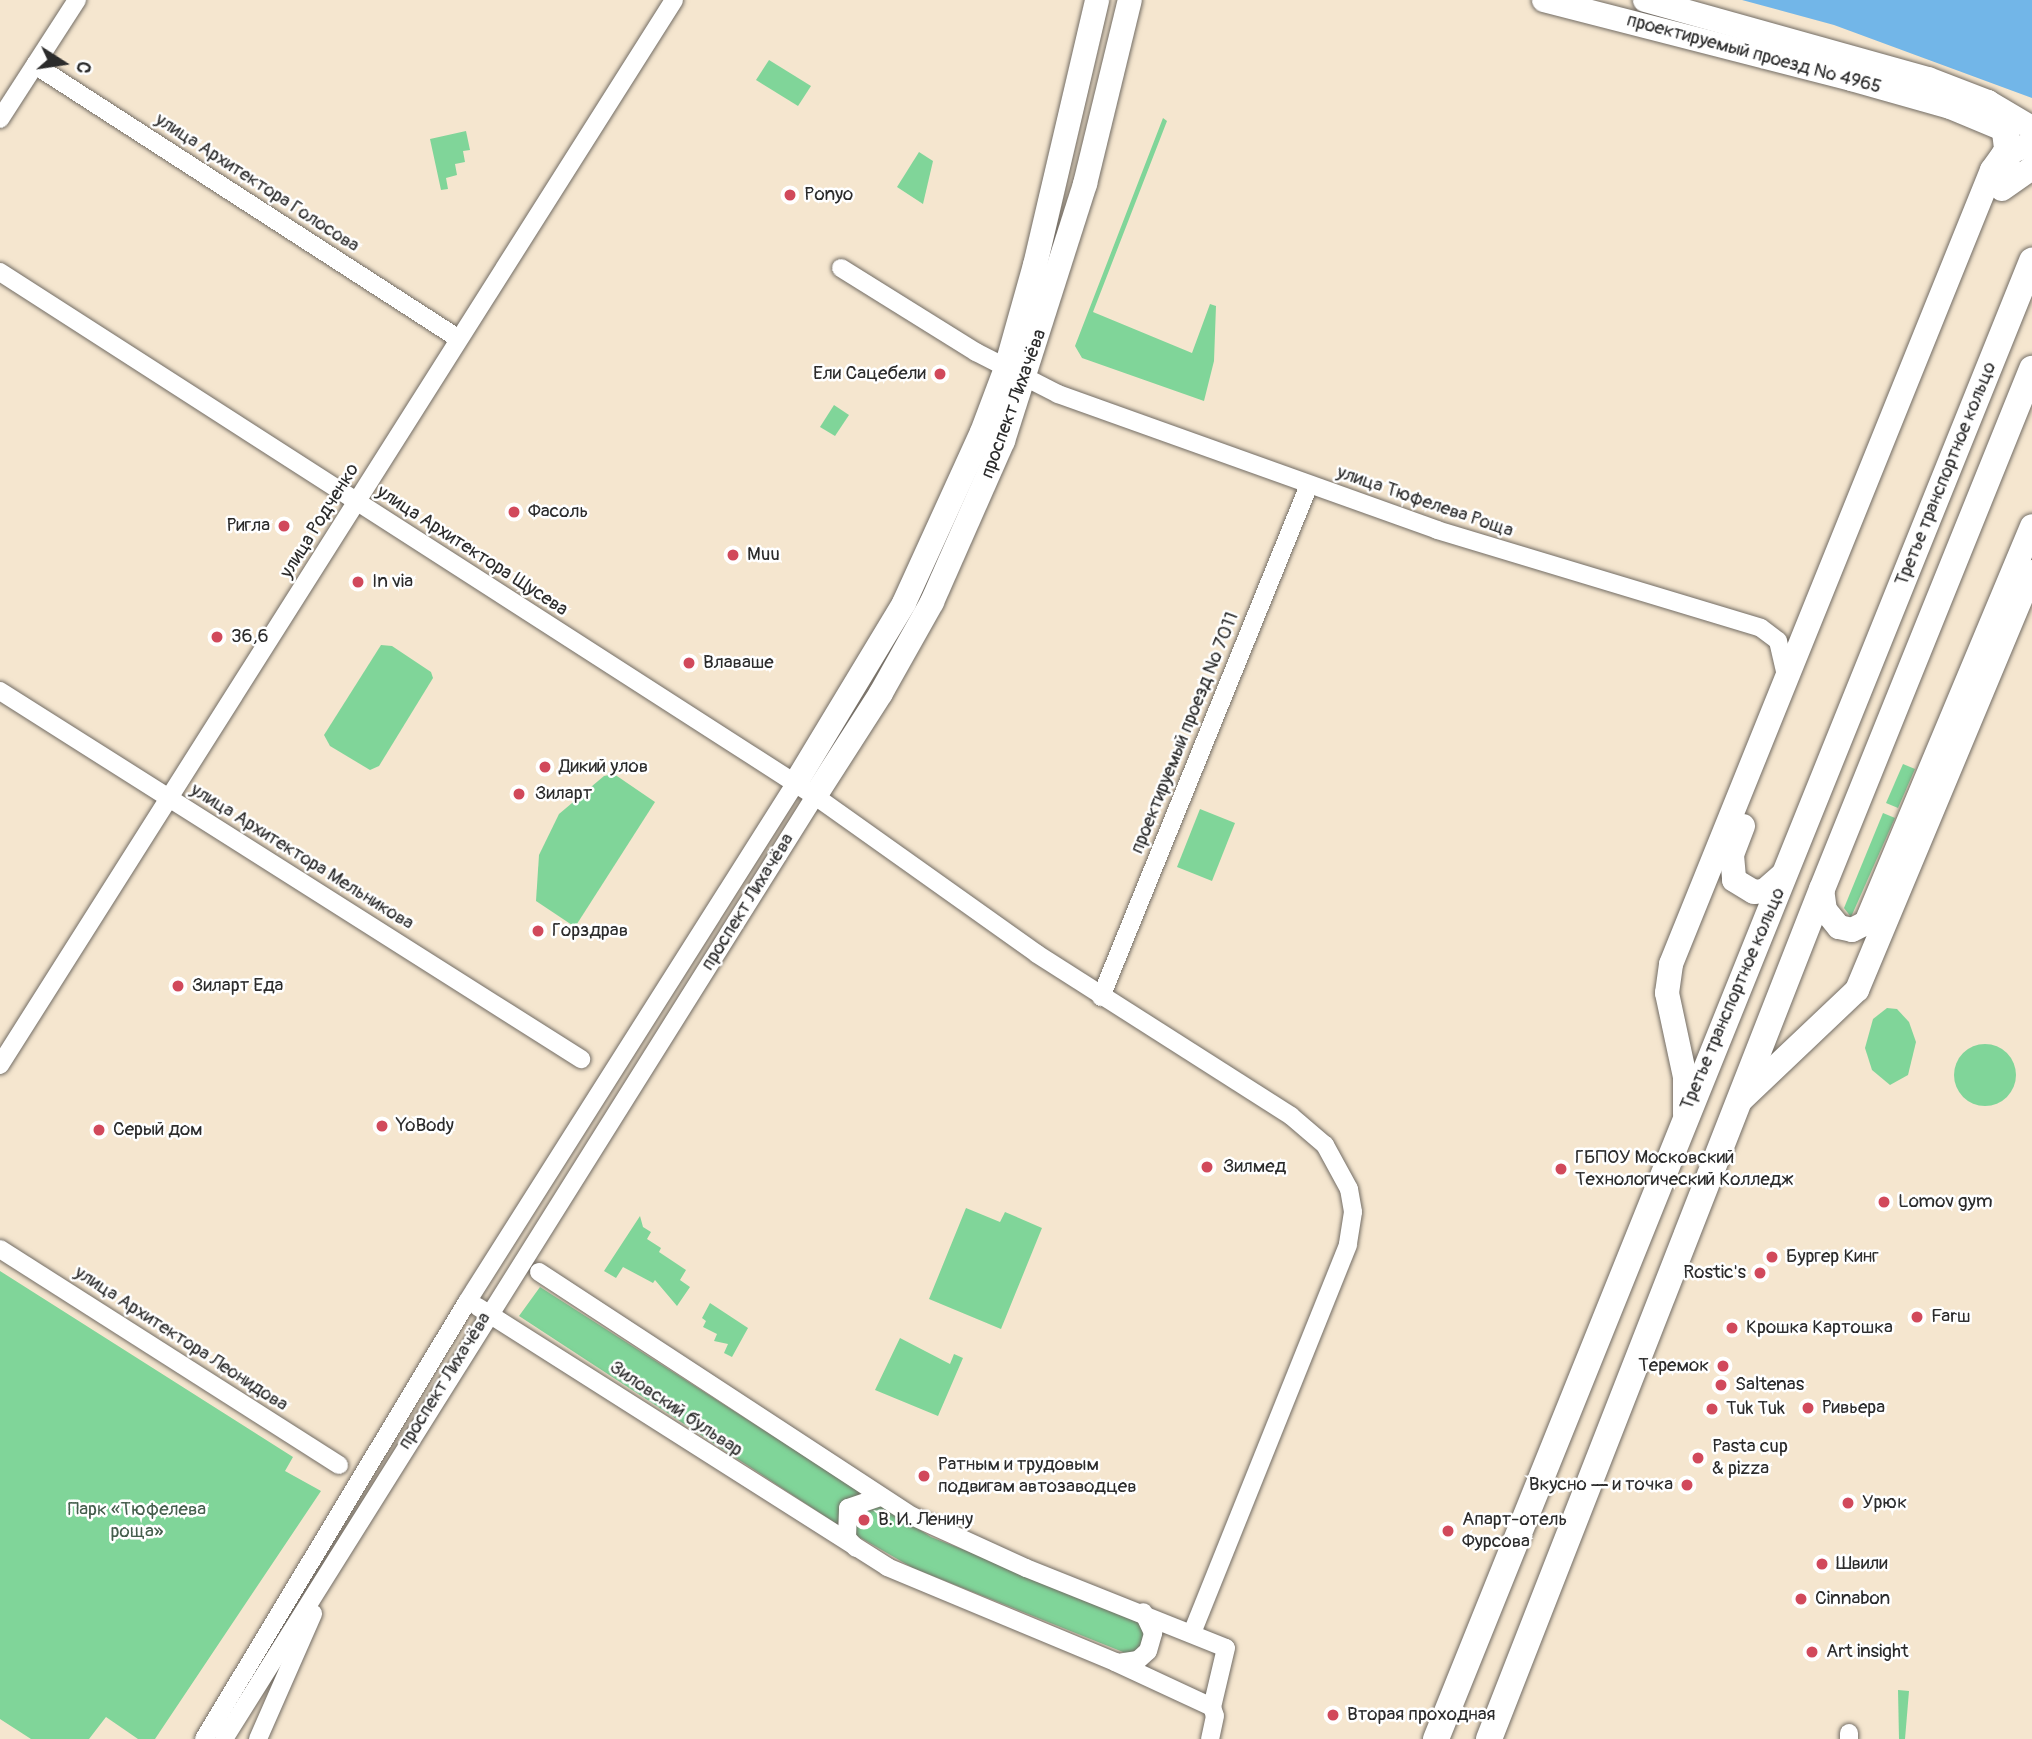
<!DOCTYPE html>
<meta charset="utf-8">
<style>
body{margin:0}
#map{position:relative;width:2032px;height:1739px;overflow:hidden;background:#f5e6cf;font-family:Pangolin,sans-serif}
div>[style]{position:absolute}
.green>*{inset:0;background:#80d599}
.round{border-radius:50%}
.water>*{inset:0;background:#72b6e8}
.roads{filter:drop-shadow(0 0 2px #726c64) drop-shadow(0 0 2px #726c64)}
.street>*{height:18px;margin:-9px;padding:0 9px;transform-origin:9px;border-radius:9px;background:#fff}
.secondary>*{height:24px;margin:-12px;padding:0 12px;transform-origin:12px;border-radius:12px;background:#fff}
.primary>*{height:26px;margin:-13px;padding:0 13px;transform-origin:13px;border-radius:13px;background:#fff}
.dots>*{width:19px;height:19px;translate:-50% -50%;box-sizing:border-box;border:4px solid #fff;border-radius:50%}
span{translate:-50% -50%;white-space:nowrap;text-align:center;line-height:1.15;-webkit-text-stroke:5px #fff;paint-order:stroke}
.street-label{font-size:19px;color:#2b2b2b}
.poi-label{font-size:19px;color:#2b2b2b}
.left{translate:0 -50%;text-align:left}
.right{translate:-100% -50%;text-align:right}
.park-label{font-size:19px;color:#445e4c}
.north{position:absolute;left:28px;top:28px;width:70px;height:70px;-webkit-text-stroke:5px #fff;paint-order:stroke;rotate:102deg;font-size:19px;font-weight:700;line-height:28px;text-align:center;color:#2b2b2b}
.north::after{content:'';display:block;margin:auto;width:24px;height:32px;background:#2b2b2b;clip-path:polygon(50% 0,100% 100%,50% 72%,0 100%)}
</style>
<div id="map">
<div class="green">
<i style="clip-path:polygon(769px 60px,811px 86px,798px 106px,756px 80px)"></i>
<i style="clip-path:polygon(1163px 118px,1167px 121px,1093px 312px,1192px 353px,1210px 304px,1216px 306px,1214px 361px,1204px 401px,1082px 358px,1075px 346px)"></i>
<i style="clip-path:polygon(466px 131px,470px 150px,463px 151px,465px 162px,455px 164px,457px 175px,446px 178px,448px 189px,441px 190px,430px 139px)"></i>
<i style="clip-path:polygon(919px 152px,933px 161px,923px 204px,897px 187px)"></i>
<i style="clip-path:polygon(834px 405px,849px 415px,835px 436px,820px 427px)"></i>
<i style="clip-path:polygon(381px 645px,392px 646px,431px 672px,433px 678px,379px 766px,370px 770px,330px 746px,324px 735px)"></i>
<i style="clip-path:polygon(1903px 764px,1915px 769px,1898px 808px,1886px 803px)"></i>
<i style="clip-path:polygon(614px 774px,655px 802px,575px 927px,536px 901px,539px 855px,559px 814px,604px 776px)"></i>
<i style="clip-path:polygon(1200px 809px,1235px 823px,1212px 881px,1177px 867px)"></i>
<i style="clip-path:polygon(1883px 813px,1895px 818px,1851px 917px,1844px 908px)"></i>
<i style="clip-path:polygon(1887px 1008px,1897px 1009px,1909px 1022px,1916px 1042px,1908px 1075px,1890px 1085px,1872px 1070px,1865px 1048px,1873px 1019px)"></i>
<i class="round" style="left:1954px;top:1044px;width:62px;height:62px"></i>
<i style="clip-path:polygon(966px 1208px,1000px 1222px,1005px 1212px,1042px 1228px,1001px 1329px,929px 1299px)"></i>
<i style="clip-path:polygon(640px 1216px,643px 1227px,651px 1232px,647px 1239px,661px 1248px,659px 1252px,686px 1270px,680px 1280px,690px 1287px,677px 1306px,655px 1280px,653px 1283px,623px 1267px,616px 1278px,604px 1271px)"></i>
<i style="clip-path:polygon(0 1271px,293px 1457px,285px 1471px,321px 1491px,155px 1739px,138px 1739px,106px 1717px,89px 1739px,31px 1739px,0 1719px)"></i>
<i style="clip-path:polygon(540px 1287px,931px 1537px,1143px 1620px,1148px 1631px,1141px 1649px,1128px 1654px,913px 1568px,840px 1526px,519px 1316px)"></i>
<i style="clip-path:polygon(710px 1303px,748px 1328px,732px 1357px,724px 1353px,728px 1344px,714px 1341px,717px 1334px,703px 1327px,706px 1321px,702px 1318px)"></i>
<i style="clip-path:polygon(900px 1338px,950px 1364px,954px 1354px,963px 1358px,938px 1416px,875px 1390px)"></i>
<i style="clip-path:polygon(1898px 1690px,1909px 1691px,1905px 1739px,1899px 1739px)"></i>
</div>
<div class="water">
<i style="clip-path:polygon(1742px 0,2032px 0,2032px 98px,1834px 25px)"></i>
</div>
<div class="roads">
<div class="street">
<i style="left:35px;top:65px;width:501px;rotate:32.87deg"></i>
<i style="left:0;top:119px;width:142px;rotate:-57.1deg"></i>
<i style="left:841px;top:268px;width:159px;rotate:31.9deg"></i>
<i style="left:976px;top:352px;width:92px;rotate:27.1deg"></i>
<i style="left:1058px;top:394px;width:403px;rotate:19.7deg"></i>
<i style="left:1437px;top:530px;width:338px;rotate:16.8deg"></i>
<i style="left:1761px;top:628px;width:21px;rotate:37deg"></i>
<i style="left:1778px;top:641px;width:36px;rotate:77deg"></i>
<i style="left:0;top:272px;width:969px;rotate:32.74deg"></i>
<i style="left:815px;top:796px;width:272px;rotate:35.4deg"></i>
<i style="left:1037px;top:954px;width:301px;rotate:32.5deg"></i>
<i style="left:1291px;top:1116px;width:45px;rotate:40.5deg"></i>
<i style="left:1325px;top:1145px;width:50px;rotate:61.4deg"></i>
<i style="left:1349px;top:1189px;width:23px;rotate:80deg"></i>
<i style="left:1353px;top:1212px;width:33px;rotate:99deg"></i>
<i style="left:1348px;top:1245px;width:418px;rotate:111.9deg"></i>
<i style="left:0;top:691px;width:688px;rotate:32.35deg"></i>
<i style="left:1101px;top:997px;width:553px;rotate:-67.89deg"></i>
<i style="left:0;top:1065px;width:1260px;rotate:-57.67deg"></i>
<i style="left:0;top:1249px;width:402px;rotate:32.5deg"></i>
<i style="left:539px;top:1272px;width:446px;rotate:33.2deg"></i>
<i style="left:912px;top:1516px;width:125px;rotate:24.5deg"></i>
<i style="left:1026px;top:1568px;width:215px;rotate:21.8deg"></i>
<i style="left:1226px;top:1648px;width:61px;rotate:103.3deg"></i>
<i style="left:478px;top:1307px;width:485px;rotate:32.4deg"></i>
<i style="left:887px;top:1567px;width:247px;rotate:22.6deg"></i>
<i style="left:1115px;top:1662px;width:107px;rotate:24.9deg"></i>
<i style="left:1212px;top:1707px;width:9px;rotate:72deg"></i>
<i style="left:1215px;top:1716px;width:24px;rotate:102deg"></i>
<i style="left:856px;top:1548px;width:13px;rotate:-132deg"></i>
<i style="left:847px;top:1538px;width:30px;rotate:-88deg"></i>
<i style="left:848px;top:1508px;width:34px;rotate:-19deg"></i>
<i style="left:1118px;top:1663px;width:20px;rotate:-9deg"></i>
<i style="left:1138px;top:1660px;width:13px;rotate:-42deg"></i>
<i style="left:1148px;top:1651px;width:19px;rotate:-74deg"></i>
<i style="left:1153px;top:1633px;width:23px;rotate:-115deg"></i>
<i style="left:1849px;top:1733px;width:6px;rotate:90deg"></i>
<i style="left:204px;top:1739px;width:510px;rotate:-58.96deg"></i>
<i style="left:467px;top:1302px;width:613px;rotate:-57.66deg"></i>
<i style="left:224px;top:1739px;width:1113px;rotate:-57.92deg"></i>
<i style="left:258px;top:1739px;width:137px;rotate:-66.3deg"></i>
</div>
<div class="secondary">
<i style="left:1544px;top:0;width:317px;rotate:14.4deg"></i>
<i style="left:1851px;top:79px;width:103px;rotate:15.8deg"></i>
<i style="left:1950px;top:107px;width:63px;rotate:22.5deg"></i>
<i style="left:1645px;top:0;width:294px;rotate:15.6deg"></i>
<i style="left:1928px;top:79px;width:64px;rotate:21deg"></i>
<i style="left:1988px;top:102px;width:51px;rotate:30.6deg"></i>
<i style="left:1988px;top:102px;width:34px;rotate:62deg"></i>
<i style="left:2004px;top:132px;width:34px;rotate:83deg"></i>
<i style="left:2002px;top:189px;width:37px;rotate:-35deg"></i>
<i style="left:795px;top:784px;width:211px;rotate:-58.9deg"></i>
<i style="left:904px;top:603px;width:188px;rotate:-65.5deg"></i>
<i style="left:982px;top:432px;width:68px;rotate:-69.4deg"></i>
<i style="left:1006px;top:368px;width:107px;rotate:-74.3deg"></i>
<i style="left:1035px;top:265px;width:272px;rotate:-76.8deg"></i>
<i style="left:815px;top:796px;width:122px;rotate:-57.3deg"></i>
<i style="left:881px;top:693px;width:104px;rotate:-60.7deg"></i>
<i style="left:932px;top:602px;width:176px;rotate:-66.2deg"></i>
<i style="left:1003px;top:441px;width:270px;rotate:-72.3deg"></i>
<i style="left:1085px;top:184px;width:189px;rotate:-76.3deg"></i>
<i style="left:1743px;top:826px;width:31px;rotate:111deg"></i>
<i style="left:1732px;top:855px;width:25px;rotate:85deg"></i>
<i style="left:1734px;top:880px;width:23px;rotate:31deg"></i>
<i style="left:1754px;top:892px;width:10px;rotate:-6deg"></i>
<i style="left:1764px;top:891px;width:28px;rotate:-41deg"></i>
<i style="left:1822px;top:889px;width:21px;rotate:82deg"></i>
<i style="left:1825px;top:910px;width:22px;rotate:51deg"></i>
<i style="left:1839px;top:927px;width:13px;rotate:13deg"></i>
<i style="left:1852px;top:930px;width:16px;rotate:-27deg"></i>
<i style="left:1866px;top:923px;width:430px;rotate:-67.3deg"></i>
<i style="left:1741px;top:1100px;width:160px;rotate:-43.5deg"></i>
<i style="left:1857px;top:990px;width:453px;rotate:-67.3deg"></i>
<i style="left:1685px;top:1114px;width:37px;rotate:-90deg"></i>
<i style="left:1685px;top:1077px;width:86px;rotate:-102.1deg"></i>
<i style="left:1667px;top:993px;width:29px;rotate:-82deg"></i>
<i style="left:1671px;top:964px;width:856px;rotate:-67.99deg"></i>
<i style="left:1992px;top:170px;width:19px;rotate:-54deg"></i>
<i style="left:2003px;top:155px;width:31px;rotate:-22deg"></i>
</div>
<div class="primary">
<i style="left:1436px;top:1739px;width:1594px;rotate:-68.04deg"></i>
<i style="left:1489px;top:1739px;width:913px;rotate:-68.61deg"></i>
<i style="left:1822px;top:889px;width:561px;rotate:-68.01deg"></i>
</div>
</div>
<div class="dots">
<i style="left:790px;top:195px;background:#d1495b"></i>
<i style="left:940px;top:374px;background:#d1495b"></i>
<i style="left:514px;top:512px;background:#d1495b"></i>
<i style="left:284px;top:526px;background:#d1495b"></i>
<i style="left:733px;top:555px;background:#d1495b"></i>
<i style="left:358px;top:582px;background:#d1495b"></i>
<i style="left:217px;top:637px;background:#d1495b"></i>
<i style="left:689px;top:663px;background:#d1495b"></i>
<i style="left:545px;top:767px;background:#d1495b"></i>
<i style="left:519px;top:794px;background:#d1495b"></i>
<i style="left:538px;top:931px;background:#d1495b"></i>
<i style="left:178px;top:986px;background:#d1495b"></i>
<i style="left:382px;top:1126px;background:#d1495b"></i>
<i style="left:99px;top:1130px;background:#d1495b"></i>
<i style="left:1207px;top:1167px;background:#d1495b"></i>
<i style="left:1561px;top:1169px;background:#d1495b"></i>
<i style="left:1884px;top:1202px;background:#d1495b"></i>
<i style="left:1772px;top:1257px;background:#d1495b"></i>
<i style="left:1760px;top:1273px;background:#d1495b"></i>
<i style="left:1917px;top:1317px;background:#d1495b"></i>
<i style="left:1732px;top:1328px;background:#d1495b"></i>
<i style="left:1723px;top:1366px;background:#d1495b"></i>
<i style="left:1721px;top:1385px;background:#d1495b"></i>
<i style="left:1808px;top:1408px;background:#d1495b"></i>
<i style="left:1712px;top:1409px;background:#d1495b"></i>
<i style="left:1698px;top:1458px;background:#d1495b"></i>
<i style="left:924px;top:1476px;background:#d1495b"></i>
<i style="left:1687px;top:1485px;background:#d1495b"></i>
<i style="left:1848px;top:1503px;background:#d1495b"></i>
<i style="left:864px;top:1520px;background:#d1495b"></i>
<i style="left:1448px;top:1531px;background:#d1495b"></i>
<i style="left:1822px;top:1564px;background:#d1495b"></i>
<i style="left:1801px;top:1599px;background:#d1495b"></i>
<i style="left:1812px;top:1652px;background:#d1495b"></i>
<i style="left:1333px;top:1715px;background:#d1495b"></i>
</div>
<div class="street-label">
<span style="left:1754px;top:54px;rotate:15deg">проектируемый проезд № 4965</span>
<span style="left:257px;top:183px;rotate:33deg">улица Архитектора Голосова</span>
<span style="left:1014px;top:404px;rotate:-70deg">проспект Лихачёва</span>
<span style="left:1946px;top:474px;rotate:-68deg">Третье транспортное кольцо</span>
<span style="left:1425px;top:502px;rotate:19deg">улица Тюфелева Роща</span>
<span style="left:320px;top:521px;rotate:-58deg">улица Родченко</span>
<span style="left:472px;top:551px;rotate:33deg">улица Архитектора Щусева</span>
<span style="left:1185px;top:733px;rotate:-68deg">проектируемый проезд № 7011</span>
<span style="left:302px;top:857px;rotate:32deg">улица Архитектора Мельникова</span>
<span style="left:748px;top:902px;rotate:-58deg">проспект Лихачёва</span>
<span style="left:1733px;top:999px;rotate:-67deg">Третье транспортное кольцо</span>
<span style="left:181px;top:1339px;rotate:33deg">улица Архитектора Леонидова</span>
<span style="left:445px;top:1381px;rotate:-58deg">проспект Лихачёва</span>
<span style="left:676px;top:1409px;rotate:34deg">Зиловский бульвар</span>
</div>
<div class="poi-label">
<span class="left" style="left:804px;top:195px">Ponyo</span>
<span class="right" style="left:926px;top:374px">Ели Сацебели</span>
<span class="left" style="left:528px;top:512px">Фасоль</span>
<span class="right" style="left:270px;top:526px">Ригла</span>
<span class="left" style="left:747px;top:555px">Muu</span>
<span class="left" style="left:372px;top:582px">In via</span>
<span class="left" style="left:231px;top:637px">36,6</span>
<span class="left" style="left:703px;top:663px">Влаваше</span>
<span class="left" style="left:559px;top:767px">Дикий улов</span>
<span class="left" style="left:535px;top:794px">Зиларт</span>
<span class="left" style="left:552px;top:931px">Горздрав</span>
<span class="left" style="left:192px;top:986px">Зиларт Еда</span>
<span class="left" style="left:396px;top:1126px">YoBody</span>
<span class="left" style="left:113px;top:1130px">Серый дом</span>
<span class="left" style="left:1575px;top:1169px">ГБПОУ Московский<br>Технологический Колледж</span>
<span class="left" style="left:1223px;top:1167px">Зилмед</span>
<span class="left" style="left:1898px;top:1202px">Lomov gym</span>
<span class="left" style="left:1786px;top:1257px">Бургер Кинг</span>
<span class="right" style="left:1746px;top:1273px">Rostic's</span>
<span class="left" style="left:1931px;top:1317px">Farш</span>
<span class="left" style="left:1746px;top:1328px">Крошка Картошка</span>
<span class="right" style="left:1709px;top:1366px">Теремок</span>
<span class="left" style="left:1735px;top:1385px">Saltenas</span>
<span class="left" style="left:1822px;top:1408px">Ривьера</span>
<span class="left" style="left:1726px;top:1409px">Tuk Tuk</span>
<span class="left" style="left:1712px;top:1458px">Pasta cup<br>&amp; pizza</span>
<span class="left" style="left:938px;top:1476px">Ратным и трудовым<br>подвигам автозаводцев</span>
<span class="right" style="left:1673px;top:1485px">Вкусно — и точка</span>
<span class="left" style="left:1862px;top:1503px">Урюк</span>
<span class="left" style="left:878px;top:1520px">В. И. Ленину</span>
<span class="left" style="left:1462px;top:1531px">Апарт-отель<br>Фурсова</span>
<span class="left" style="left:1836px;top:1564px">Швили</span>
<span class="left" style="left:1815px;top:1599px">Cinnabon</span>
<span class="left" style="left:1826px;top:1652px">Art insight</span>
<span class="left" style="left:1347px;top:1715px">Вторая проходная</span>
</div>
<div class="park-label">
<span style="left:137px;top:1521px">Парк «Тюфелева<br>роща»</span>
</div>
<div class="north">С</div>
</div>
